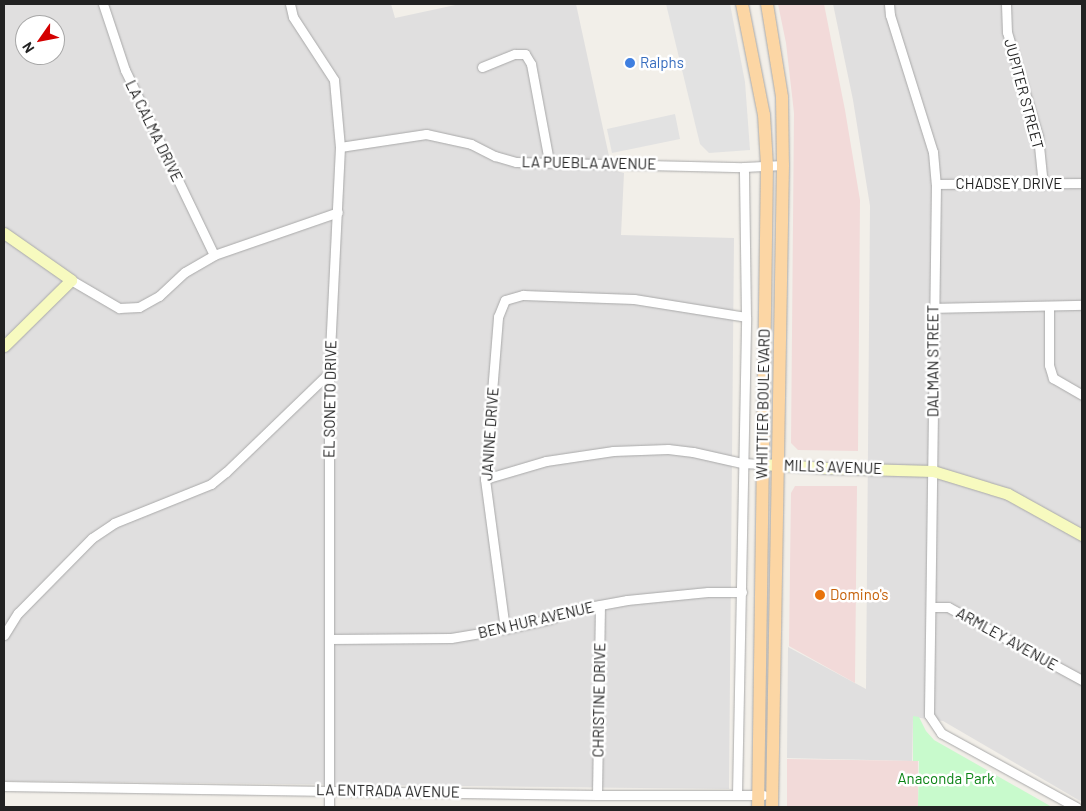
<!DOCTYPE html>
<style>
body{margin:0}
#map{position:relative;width:1086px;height:811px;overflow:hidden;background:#f2efe9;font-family:Barlow,sans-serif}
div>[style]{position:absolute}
.residential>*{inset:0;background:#e0dfdf}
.commercial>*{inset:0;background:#f2dad9}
.park>*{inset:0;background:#c8facc}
.parking>*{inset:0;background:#e2e2e2}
.roads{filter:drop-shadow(0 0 1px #a9a9a9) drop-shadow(0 0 1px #a9a9a9)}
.street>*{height:9px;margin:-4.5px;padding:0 4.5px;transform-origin:4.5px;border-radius:4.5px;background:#fff}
.secondary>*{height:11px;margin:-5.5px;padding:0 5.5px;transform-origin:5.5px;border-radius:5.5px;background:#f7fabf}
.primary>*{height:12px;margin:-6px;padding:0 6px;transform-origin:6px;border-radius:6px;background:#fcd6a4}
.dots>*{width:14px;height:14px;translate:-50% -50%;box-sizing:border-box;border:2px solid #fff;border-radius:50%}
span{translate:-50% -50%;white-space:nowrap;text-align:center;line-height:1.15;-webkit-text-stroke:5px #fff;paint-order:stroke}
.shop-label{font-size:15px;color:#366cbe}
.left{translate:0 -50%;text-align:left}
.street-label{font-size:15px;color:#222}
.food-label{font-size:15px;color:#c56008}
.park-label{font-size:15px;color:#0c8416}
.frame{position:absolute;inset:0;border:5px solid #222;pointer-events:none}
.north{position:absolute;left:15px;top:15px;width:50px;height:50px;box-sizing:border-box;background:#fff;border:1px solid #a7a7a7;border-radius:50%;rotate:237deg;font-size:14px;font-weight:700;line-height:20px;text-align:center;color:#222}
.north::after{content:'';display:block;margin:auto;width:18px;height:22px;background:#d40000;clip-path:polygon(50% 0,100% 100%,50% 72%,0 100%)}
</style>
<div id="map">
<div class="residential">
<i style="clip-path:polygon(evenodd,4px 4px,391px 4px,395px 18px,460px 4px,576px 4px,612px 170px,624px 173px,621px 235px,734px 238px,729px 789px,4px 781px,4px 4px,25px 25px,55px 25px,55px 55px,25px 55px,25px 25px)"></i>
<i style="clip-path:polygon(833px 4px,1082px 4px,1082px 802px,943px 721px,913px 717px,912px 761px,787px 758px,788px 647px,866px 689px,870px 206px,853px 100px)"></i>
</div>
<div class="commercial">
<i style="clip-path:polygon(778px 4px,824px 4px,845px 110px,860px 200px,858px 451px,798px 450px,791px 443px,794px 113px,786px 43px)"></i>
<i style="clip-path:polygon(795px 486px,857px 486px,855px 683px,789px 646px,791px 493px)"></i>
<i style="clip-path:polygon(787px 759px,918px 761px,918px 807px,787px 807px)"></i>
</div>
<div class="park">
<i style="clip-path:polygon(913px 716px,919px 717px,926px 731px,934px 740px,1052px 807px,918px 807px,919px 761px,913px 761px)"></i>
</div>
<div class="parking">
<i style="clip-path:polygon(666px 4px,730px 4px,745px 82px,750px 150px,709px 153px,700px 144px)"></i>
<i style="clip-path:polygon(675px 114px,680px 139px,612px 153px,607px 129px)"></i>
</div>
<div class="roads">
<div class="street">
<i style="left:103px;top:4px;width:70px;rotate:71.6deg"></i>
<i style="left:125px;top:70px;width:205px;rotate:64.3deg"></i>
<i style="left:290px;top:4px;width:13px;rotate:77deg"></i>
<i style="left:293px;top:17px;width:75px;rotate:56.9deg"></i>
<i style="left:334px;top:80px;width:67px;rotate:84.9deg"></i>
<i style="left:340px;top:147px;width:226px;rotate:92.8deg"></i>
<i style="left:329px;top:373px;width:434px;rotate:90deg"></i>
<i style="left:889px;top:4px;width:11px;rotate:85deg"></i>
<i style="left:890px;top:15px;width:144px;rotate:72.6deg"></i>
<i style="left:933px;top:152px;width:32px;rotate:85deg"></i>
<i style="left:936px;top:184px;width:531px;rotate:90.76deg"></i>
<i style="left:929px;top:715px;width:22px;rotate:56deg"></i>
<i style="left:941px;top:733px;width:154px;rotate:28.7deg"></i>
<i style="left:1006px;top:4px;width:28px;rotate:88deg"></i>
<i style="left:1007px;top:32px;width:109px;rotate:73.4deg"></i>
<i style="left:1038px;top:136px;width:49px;rotate:84.2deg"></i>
<i style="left:482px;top:67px;width:35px;rotate:-22deg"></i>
<i style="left:515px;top:54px;width:10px"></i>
<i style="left:525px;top:54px;width:12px;rotate:59deg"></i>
<i style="left:531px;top:64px;width:99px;rotate:79.5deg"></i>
<i style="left:340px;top:147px;width:87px;rotate:-8.6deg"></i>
<i style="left:426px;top:134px;width:46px;rotate:12.5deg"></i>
<i style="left:471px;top:144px;width:27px;rotate:27deg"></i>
<i style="left:495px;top:156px;width:22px;rotate:16deg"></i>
<i style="left:516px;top:162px;width:228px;rotate:1.3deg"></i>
<i style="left:744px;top:167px;width:39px;rotate:-3deg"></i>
<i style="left:936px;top:184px;width:146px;rotate:-0.4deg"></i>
<i style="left:71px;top:280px;width:56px;rotate:30.3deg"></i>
<i style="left:119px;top:308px;width:20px;rotate:-3deg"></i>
<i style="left:139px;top:307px;width:23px;rotate:-29deg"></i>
<i style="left:159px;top:296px;width:35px;rotate:-43deg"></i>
<i style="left:185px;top:272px;width:34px;rotate:-30deg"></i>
<i style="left:214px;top:255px;width:131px;rotate:-19.1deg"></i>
<i style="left:1049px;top:306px;width:59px;rotate:90deg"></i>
<i style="left:1049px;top:365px;width:14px;rotate:73deg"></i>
<i style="left:1053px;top:378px;width:34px;rotate:30deg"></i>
<i style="left:933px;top:308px;width:149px;rotate:-1.2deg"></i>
<i style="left:485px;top:479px;width:64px;rotate:-16.4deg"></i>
<i style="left:546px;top:461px;width:68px;rotate:-8.5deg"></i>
<i style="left:613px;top:451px;width:55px;rotate:-2.1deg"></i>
<i style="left:668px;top:449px;width:25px;rotate:7deg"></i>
<i style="left:693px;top:452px;width:50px;rotate:12.7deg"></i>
<i style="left:742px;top:463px;width:20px;rotate:3deg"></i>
<i style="left:931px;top:607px;width:17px"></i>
<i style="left:948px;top:607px;width:153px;rotate:28.6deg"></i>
<i style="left:505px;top:629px;width:151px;rotate:-97.6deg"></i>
<i style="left:485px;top:479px;width:163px;rotate:-85.4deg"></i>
<i style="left:498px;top:317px;width:18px;rotate:-68deg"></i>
<i style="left:505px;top:300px;width:19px;rotate:-16deg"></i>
<i style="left:523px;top:295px;width:111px;rotate:2.1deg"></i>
<i style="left:634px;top:299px;width:113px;rotate:9.1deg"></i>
<i style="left:4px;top:635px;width:26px;rotate:-58deg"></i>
<i style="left:18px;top:613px;width:105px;rotate:-45.4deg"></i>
<i style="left:92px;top:538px;width:27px;rotate:-34deg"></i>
<i style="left:114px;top:523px;width:105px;rotate:-21.9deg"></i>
<i style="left:211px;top:484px;width:19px;rotate:-39deg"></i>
<i style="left:226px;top:472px;width:143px;rotate:-43.9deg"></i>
<i style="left:329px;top:639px;width:122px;rotate:-0.5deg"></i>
<i style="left:451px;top:638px;width:55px;rotate:-9.5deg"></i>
<i style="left:505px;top:629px;width:46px;rotate:-12.5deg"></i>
<i style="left:550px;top:619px;width:30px;rotate:-20deg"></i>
<i style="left:578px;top:609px;width:50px;rotate:-10.4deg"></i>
<i style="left:627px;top:600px;width:81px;rotate:-5.6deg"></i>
<i style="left:708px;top:592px;width:34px"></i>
<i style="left:4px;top:786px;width:593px;rotate:0.87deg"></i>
<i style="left:597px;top:795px;width:166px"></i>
<i style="left:597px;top:795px;width:190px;rotate:-89.1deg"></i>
<i style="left:737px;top:795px;width:478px;rotate:-88.9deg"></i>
<i style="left:746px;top:317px;width:150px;rotate:-90.8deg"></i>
</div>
<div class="secondary">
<i style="left:4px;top:233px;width:82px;rotate:35deg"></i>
<i style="left:71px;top:280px;width:94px;rotate:135.4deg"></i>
<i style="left:762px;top:464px;width:65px;rotate:3.5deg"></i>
<i style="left:827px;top:468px;width:106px;rotate:1.6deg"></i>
<i style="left:933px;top:471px;width:78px;rotate:17deg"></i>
<i style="left:1008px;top:494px;width:85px;rotate:29deg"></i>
</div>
<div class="primary">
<i style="left:742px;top:4px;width:113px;rotate:78.8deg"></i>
<i style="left:764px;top:115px;width:51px;rotate:86.6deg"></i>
<i style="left:767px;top:166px;width:641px;rotate:90.8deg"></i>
<i style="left:767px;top:4px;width:94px;rotate:80.8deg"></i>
<i style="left:782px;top:97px;width:68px;rotate:89.2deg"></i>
<i style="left:783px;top:165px;width:642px;rotate:90.98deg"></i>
</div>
</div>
<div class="dots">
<i style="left:630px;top:63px;background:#3f7fe0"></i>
<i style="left:820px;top:595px;background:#e8710a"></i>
</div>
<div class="shop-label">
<span class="left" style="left:640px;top:63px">Ralphs</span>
</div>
<div class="street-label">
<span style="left:1024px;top:94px;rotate:75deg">JUPITER STREET</span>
<span style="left:154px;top:131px;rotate:64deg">LA CALMA DRIVE</span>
<span style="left:589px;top:163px;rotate:1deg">LA PUEBLA AVENUE</span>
<span style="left:1009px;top:184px">CHADSEY DRIVE</span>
<span style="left:933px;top:361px;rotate:-90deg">DALMAN STREET</span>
<span style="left:330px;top:399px;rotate:-89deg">EL SONETO DRIVE</span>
<span style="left:763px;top:404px;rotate:-89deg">WHITTIER BOULEVARD</span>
<span style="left:490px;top:434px;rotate:-86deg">JANINE DRIVE</span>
<span style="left:833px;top:467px;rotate:2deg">MILLS AVENUE</span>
<span style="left:536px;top:620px;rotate:-13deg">BEN HUR AVENUE</span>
<span style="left:1007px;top:639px;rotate:29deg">ARMLEY AVENUE</span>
<span style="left:599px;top:700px;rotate:-89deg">CHRISTINE DRIVE</span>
<span style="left:388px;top:791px;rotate:1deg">LA ENTRADA AVENUE</span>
</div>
<div class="food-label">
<span class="left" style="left:830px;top:595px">Domino's</span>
</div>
<div class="park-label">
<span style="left:946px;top:779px">Anaconda Park</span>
</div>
<div class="frame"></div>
<div class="north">N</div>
</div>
